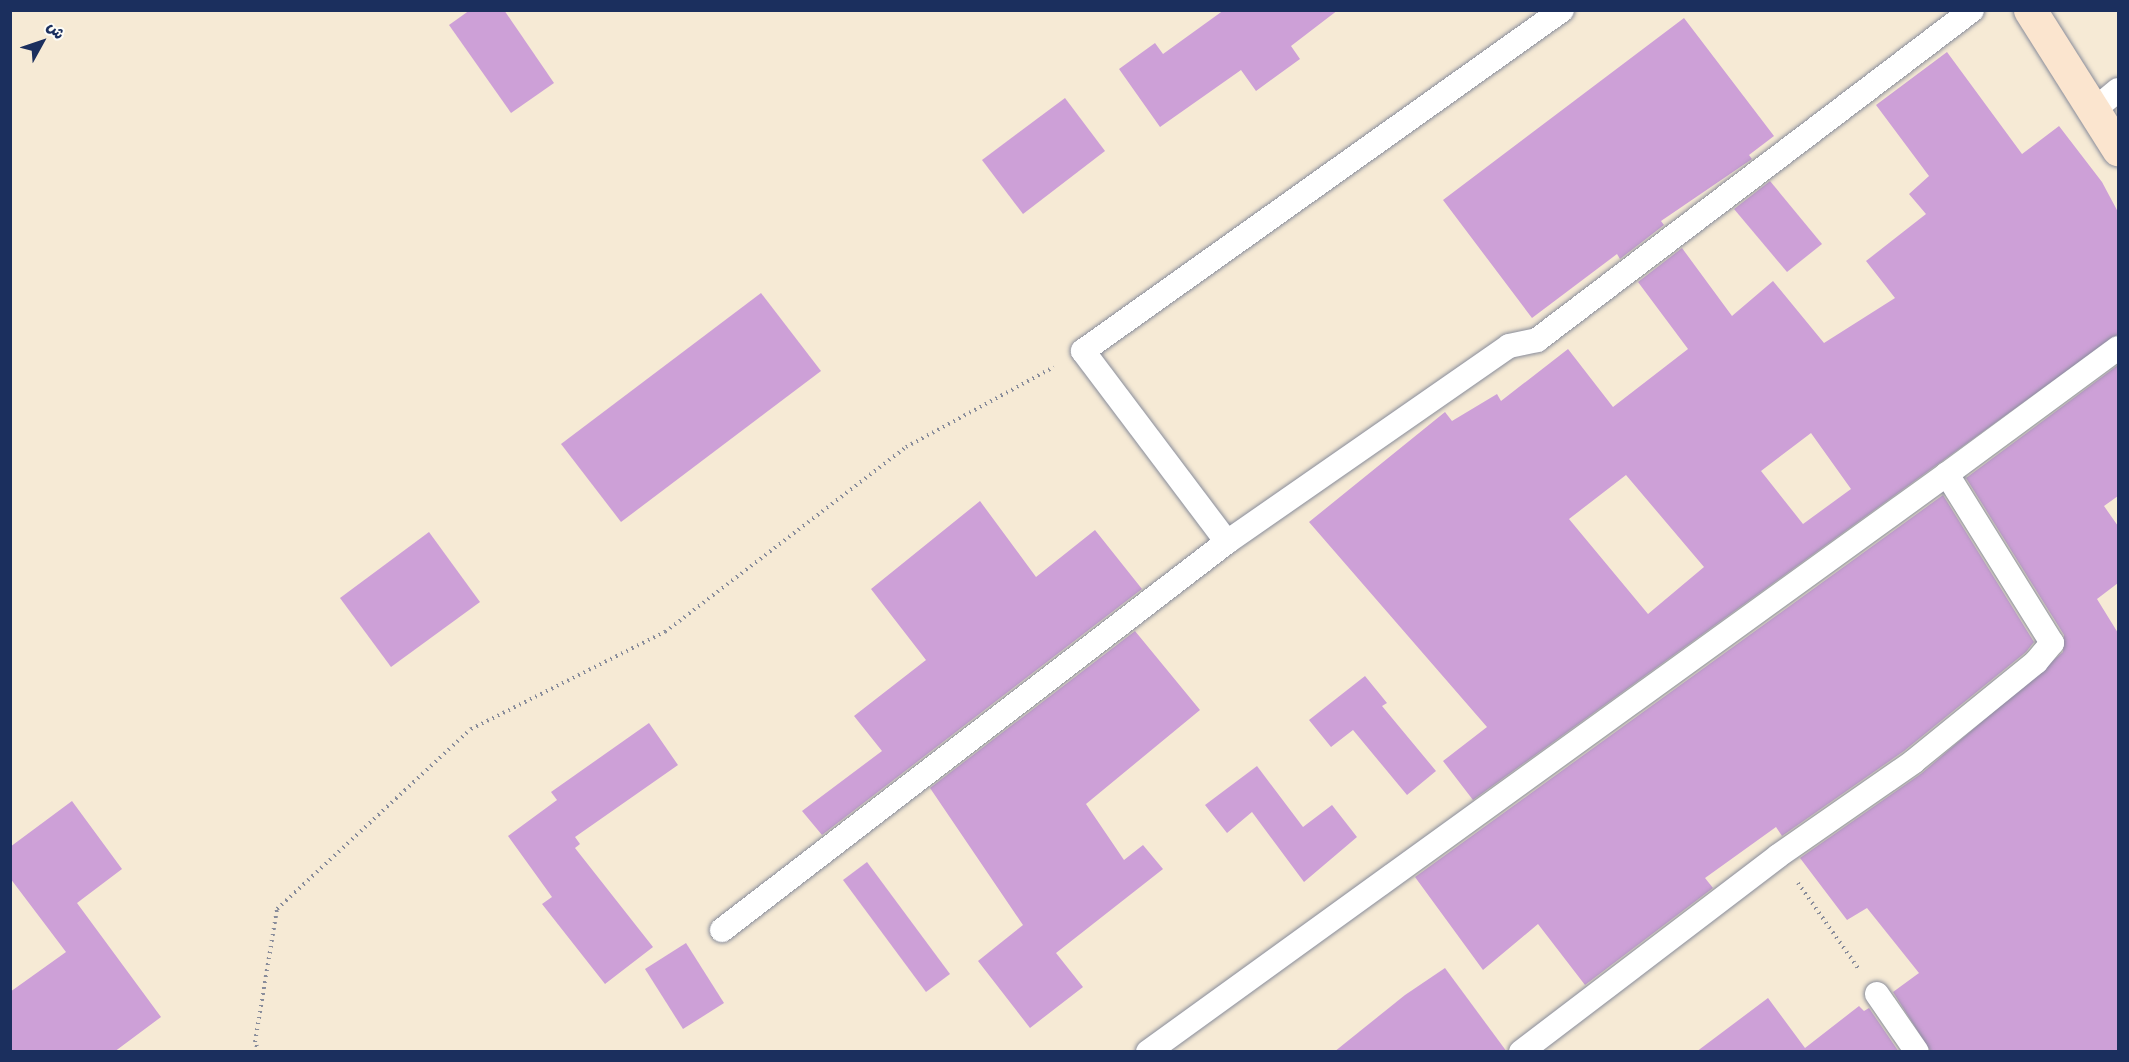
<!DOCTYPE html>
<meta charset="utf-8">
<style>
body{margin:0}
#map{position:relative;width:2129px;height:1062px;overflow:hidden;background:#f6ead5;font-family:Caveat,"Playpen Sans Arabic",sans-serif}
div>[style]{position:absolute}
.building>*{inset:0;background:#cda0d7}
.path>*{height:4px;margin-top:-2px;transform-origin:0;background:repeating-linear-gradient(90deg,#888c9a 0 1.5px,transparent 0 6px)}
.roads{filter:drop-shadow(0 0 2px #888c9a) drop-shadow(0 0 2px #888c9a)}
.service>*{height:24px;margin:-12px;padding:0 12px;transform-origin:12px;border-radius:12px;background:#fff}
.secondary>*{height:33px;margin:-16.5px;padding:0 16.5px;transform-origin:16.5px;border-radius:16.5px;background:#fbe5cf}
span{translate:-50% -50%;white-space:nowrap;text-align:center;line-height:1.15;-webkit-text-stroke:4.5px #fdfcf7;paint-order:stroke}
.frame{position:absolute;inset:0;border:12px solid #1b2f5e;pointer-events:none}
.north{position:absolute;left:12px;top:12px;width:60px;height:60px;-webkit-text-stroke:4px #fdfcf7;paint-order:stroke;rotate:50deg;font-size:16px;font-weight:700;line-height:24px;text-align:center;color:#1b2f5e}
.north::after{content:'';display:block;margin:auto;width:21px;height:27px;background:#1b2f5e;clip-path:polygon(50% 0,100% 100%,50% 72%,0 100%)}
</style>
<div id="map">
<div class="building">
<i style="clip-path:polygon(470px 10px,504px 10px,554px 83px,511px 113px,449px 25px)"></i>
<i style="clip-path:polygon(1224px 10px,1338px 10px,1291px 46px,1300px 59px,1256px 91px,1241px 70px,1160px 127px,1119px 69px,1155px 43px,1163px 54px)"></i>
<i style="clip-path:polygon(1684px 18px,1774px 136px,1749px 155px,1752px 159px,1661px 221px,1664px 225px,1620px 259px,1617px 254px,1532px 318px,1443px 200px)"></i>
<i style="clip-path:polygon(evenodd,1947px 52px,2022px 154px,2059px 126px,2102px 182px,2118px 212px,2118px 334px,1473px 800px,1443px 761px,1487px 727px,1309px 522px,1445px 412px,1452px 421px,1497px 394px,1501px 401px,1568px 349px,1613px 407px,1688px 349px,1638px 282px,1682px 248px,1732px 316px,1773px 281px,1824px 343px,1895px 298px,1866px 261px,1926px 214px,1909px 194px,1929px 176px,1876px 105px,1947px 52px,1811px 433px,1851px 489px,1803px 524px,1761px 471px,1811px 433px,1947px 52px,1626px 475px,1704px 567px,1648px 614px,1569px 519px,1626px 475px)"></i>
<i style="clip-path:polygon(1065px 98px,1105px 151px,1023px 214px,982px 160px)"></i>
<i style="clip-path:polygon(1770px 181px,1822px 244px,1787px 272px,1734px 209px)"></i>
<i style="clip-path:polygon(761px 293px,821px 371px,621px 522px,561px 444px)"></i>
<i style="clip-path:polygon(2118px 365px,2118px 496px,2104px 506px,2118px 526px,2118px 583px,2097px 599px,2118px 633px,2118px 1052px,1931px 1052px,1893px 992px,1919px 973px,1867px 908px,1847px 920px,1800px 858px,1922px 773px,2063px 652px,2064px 635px,1966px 478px)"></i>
<i style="clip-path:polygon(1943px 495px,2034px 642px,2026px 652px,1904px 751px,1782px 836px,1776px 827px,1705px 878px,1713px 888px,1585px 985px,1538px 924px,1483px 970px,1415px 877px)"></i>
<i style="clip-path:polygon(980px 501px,1036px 577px,1095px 530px,1142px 589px,822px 835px,802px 811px,882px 751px,854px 716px,926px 660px,871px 589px)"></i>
<i style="clip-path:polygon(429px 532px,480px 602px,391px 667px,340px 598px)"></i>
<i style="clip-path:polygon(1135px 631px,1200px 710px,1086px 804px,1124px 860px,1143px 845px,1163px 869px,1056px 953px,1083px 987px,1030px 1028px,978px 961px,1023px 925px,930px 788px)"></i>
<i style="clip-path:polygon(1365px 676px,1387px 703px,1382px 706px,1436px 771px,1407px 795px,1353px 730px,1331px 747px,1309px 720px)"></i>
<i style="clip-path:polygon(649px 723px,678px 765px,575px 837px,580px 844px,575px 848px,653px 947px,605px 984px,542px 904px,552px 897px,508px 836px,557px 800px,551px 792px)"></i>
<i style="clip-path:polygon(1257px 766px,1303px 827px,1332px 805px,1357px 837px,1304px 882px,1252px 812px,1227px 833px,1205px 805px)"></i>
<i style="clip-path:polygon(72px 801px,122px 869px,77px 903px,161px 1017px,114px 1052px,10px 1052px,10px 992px,66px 952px,10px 878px,10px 847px)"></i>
<i style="clip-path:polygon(867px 862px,950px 974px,926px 992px,843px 880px)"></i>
<i style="clip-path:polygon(686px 943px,724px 1003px,683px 1029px,645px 969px)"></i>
<i style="clip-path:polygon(1445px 968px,1507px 1052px,1334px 1052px,1405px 995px)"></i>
<i style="clip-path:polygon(1768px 998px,1805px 1048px,1859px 1006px,1864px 1011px,1869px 1008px,1899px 1052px,1696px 1052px)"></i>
</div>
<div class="path">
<i style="left:1798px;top:883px;width:104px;rotate:54.8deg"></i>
<i style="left:259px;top:1052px;width:11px;rotate:-112deg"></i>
<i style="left:255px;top:1042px;width:135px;rotate:-80.6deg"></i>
<i style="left:277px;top:909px;width:265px;rotate:-42.9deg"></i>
<i style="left:471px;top:729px;width:217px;rotate:-26.6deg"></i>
<i style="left:665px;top:632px;width:304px;rotate:-37.5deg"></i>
<i style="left:906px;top:447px;width:168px;rotate:-28.4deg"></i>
</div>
<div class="roads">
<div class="service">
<i style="left:1562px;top:10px;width:588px;rotate:144.55deg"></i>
<i style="left:1083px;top:351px;width:239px;rotate:53deg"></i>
<i style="left:1227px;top:542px;width:343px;rotate:-34.8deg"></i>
<i style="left:1509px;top:346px;width:29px;rotate:-12deg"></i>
<i style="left:1537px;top:340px;width:546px;rotate:-37.18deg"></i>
<i style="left:2094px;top:110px;width:31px;rotate:-40deg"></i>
<i style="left:722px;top:930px;width:637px;rotate:-37.54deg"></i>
<i style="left:1877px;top:994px;width:70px;rotate:55.4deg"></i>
<i style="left:1148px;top:1052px;width:986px;rotate:-35.88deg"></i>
<i style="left:1521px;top:1052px;width:323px;rotate:-37.3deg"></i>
<i style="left:1778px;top:856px;width:165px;rotate:-34.8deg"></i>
<i style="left:1913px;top:762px;width:159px;rotate:-39.1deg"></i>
<i style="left:2036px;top:662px;width:25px;rotate:-50deg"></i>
<i style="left:2052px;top:643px;width:199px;rotate:-121.9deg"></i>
<i style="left:1947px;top:474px;width:212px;rotate:-36.4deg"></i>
</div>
<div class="secondary">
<i style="left:2030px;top:10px;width:165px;rotate:57.7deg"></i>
</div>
</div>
<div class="frame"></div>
<div class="north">ش</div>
</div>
